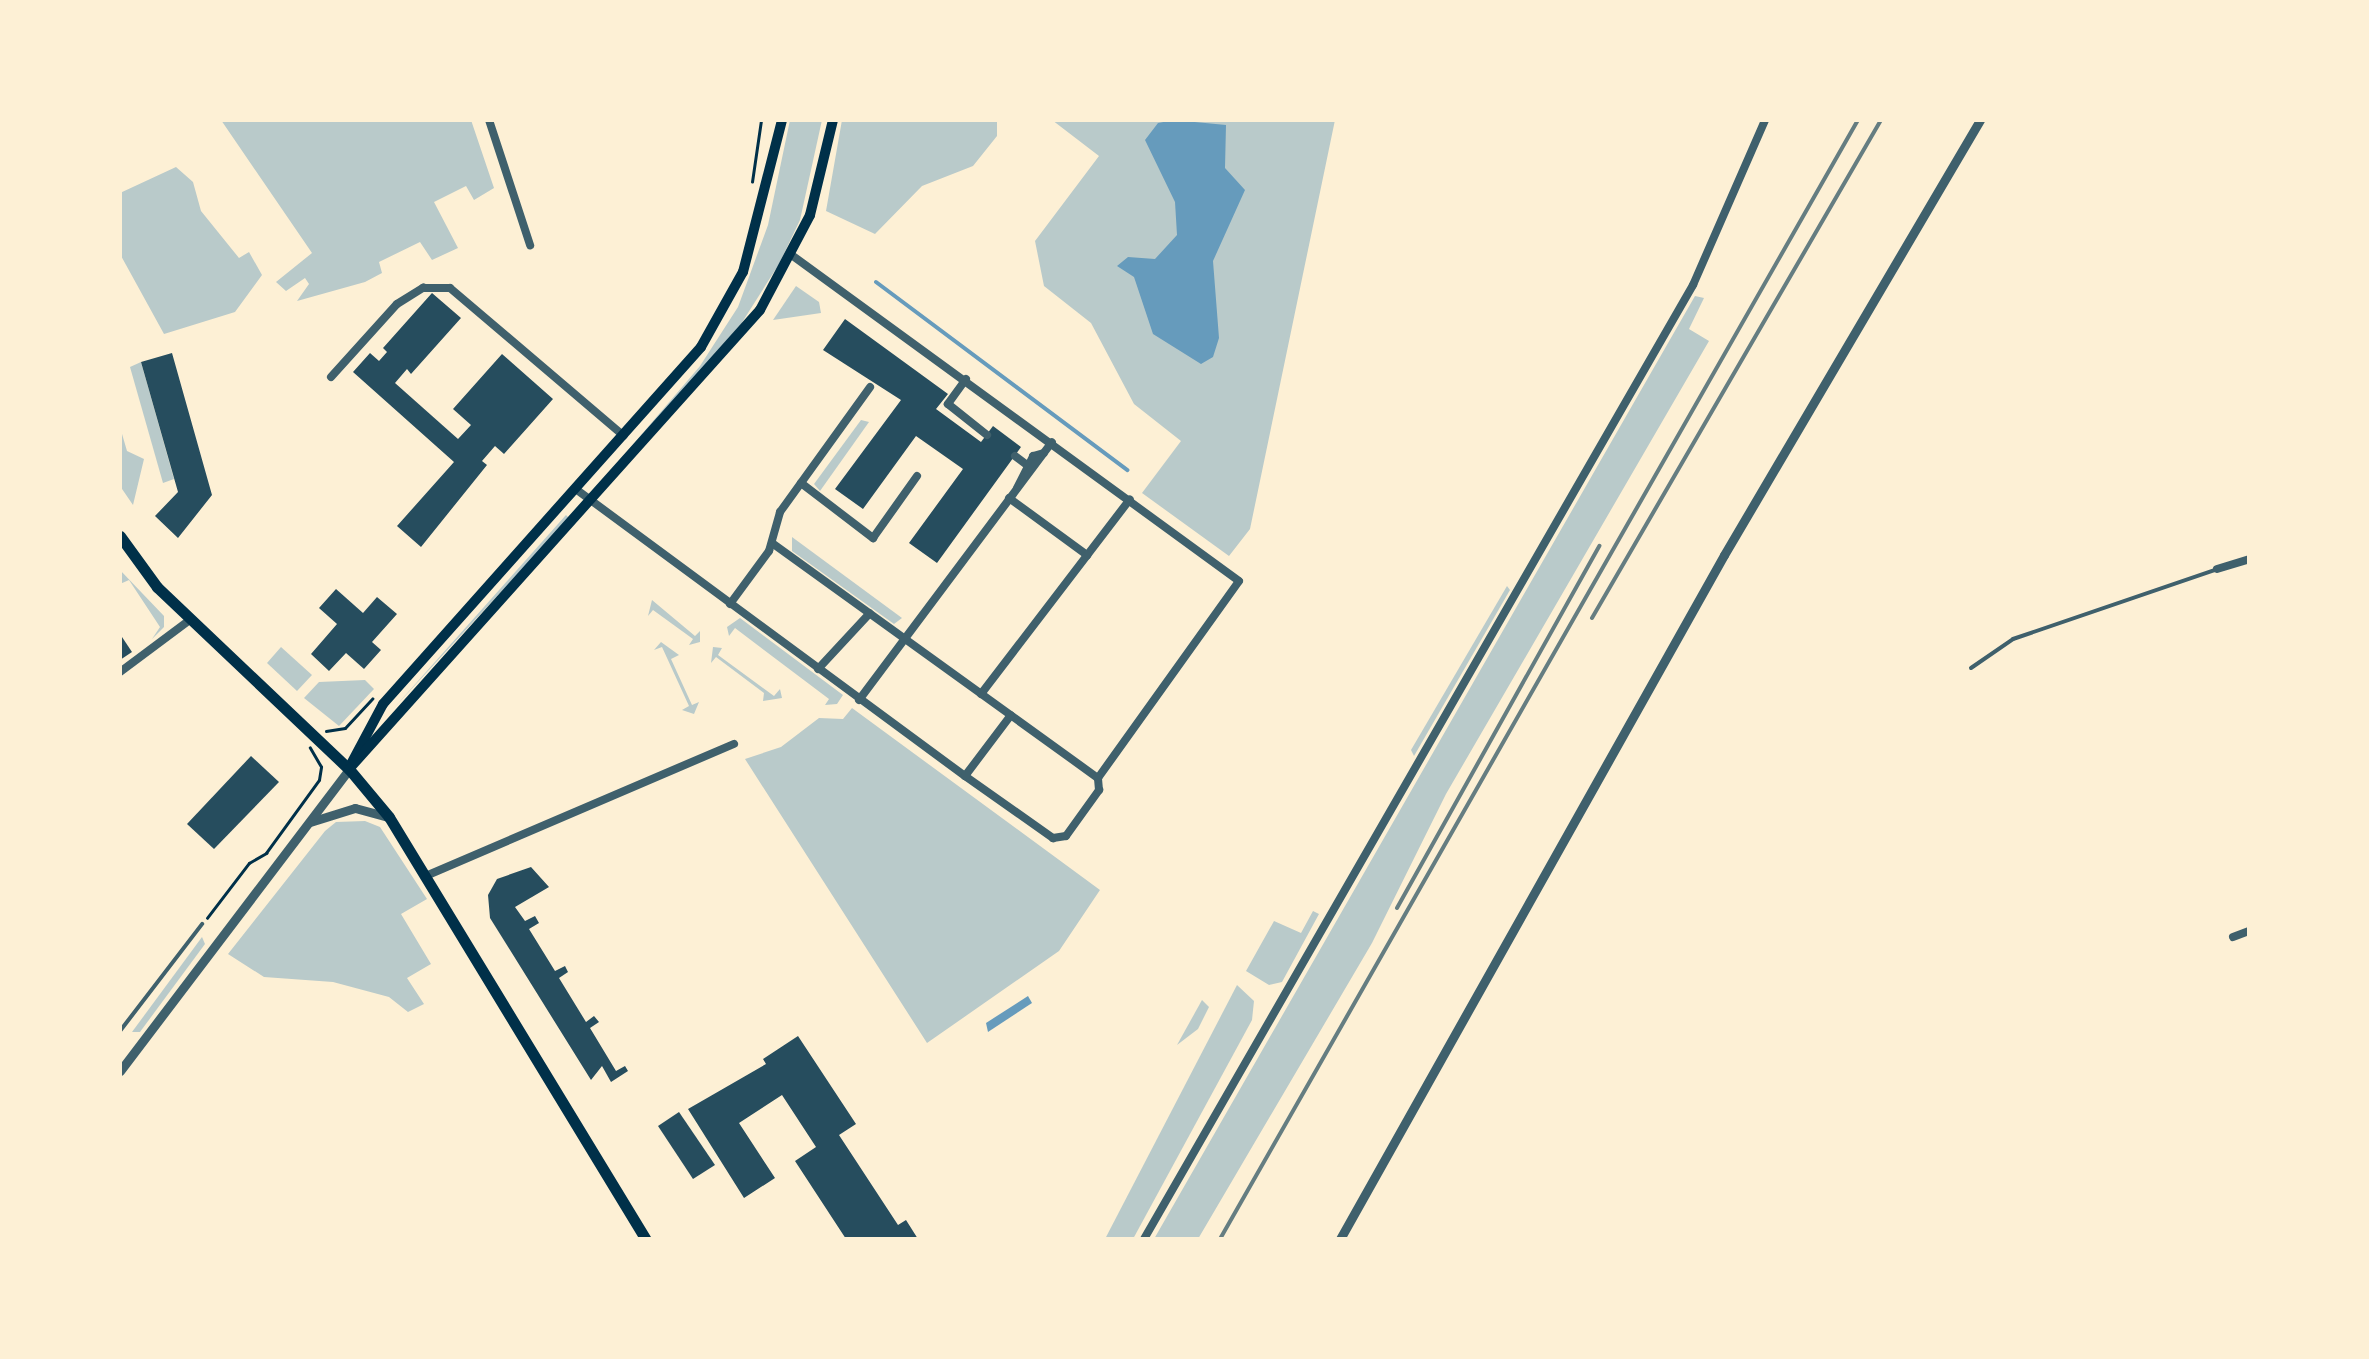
<!DOCTYPE html>
<style>
body{margin:0}
#map{position:relative;width:2369px;height:1359px;overflow:hidden;background:#fdf0d5;font-family:"Libre Baskerville",serif}
div>[style]{position:absolute}
.green>*{inset:0;background:#b9caca}
.water>*{inset:0;background:#669bbc}
.stream>*{height:4px;margin:-2px;padding:0 2px;transform-origin:2px;border-radius:2px;background:#669bbc}
.building>*{inset:0;background:#264d5e}
.path>*{height:2.5px;margin:-1.25px;padding:0 1.25px;transform-origin:1.25px;border-radius:1.25px;background:#003049}
.service>*{height:4px;margin:-2px;padding:0 2px;transform-origin:2px;border-radius:2px;background:#3f606c}
.minor>*{height:8px;margin:-4px;padding:0 4px;transform-origin:4px;border-radius:4px;background:#3f606c}
.tertiary>*{height:9px;margin:-4.5px;padding:0 4.5px;transform-origin:4.5px;border-radius:4.5px;background:#3f606c}
.secondary>*{height:10px;margin:-5px;padding:0 5px;transform-origin:5px;border-radius:5px;background:#003049}
.primary>*{height:11px;margin:-5.5px;padding:0 5.5px;transform-origin:5.5px;border-radius:5.5px;background:#003049}
.rail>*{height:4px;margin:-2px;padding:0 2px;transform-origin:2px;border-radius:2px;background:#657d81}
span{translate:-50% -50%;white-space:nowrap;text-align:center;line-height:1.15;-webkit-text-stroke:9px #fdf0d5;paint-order:stroke}
.frame{position:absolute;inset:0;border:122px solid #fdf0d5;pointer-events:none}
</style>
<div id="map">
<div class="green">
<i style="clip-path:polygon(221px 120px,471px 120px,494px 188px,474px 200px,466px 186px,434px 202px,458px 248px,432px 260px,420px 242px,379px 262px,382px 273px,365px 282px,297px 301px,309px 284px,305px 278px,286px 291px,276px 282px,312px 253px)"></i>
<i style="clip-path:polygon(790px 120px,822px 120px,800px 220px,779px 264px,741px 324px,594px 490px,700px 366px,738px 307px,768px 225px)"></i>
<i style="clip-path:polygon(842px 120px,997px 120px,997px 136px,973px 166px,922px 186px,875px 234px,826px 211px)"></i>
<i style="clip-path:polygon(1052px 120px,1335px 120px,1250px 529px,1229px 556px,1142px 493px,1181px 441px,1134px 404px,1091px 323px,1044px 286px,1035px 241px,1099px 156px)"></i>
<i style="clip-path:polygon(176px 167px,193px 182px,201px 211px,239px 258px,249px 252px,262px 275px,235px 312px,164px 334px,120px 254px,120px 193px)"></i>
<i style="clip-path:polygon(796px 286px,819px 302px,821px 313px,773px 320px)"></i>
<i style="clip-path:polygon(1695px 296px,1704px 298px,1689px 329px,1709px 341px,1446px 794px,1372px 943px,1198px 1239px,1154px 1239px)"></i>
<i style="clip-path:polygon(141px 362px,174px 479px,163px 483px,130px 367px)"></i>
<i style="clip-path:polygon(861px 420px,869px 422px,820px 491px,814px 484px)"></i>
<i style="clip-path:polygon(120px 427px,127px 451px,144px 459px,133px 505px,120px 486px)"></i>
<i style="clip-path:polygon(566px 515px,569px 518px,393px 709px)"></i>
<i style="clip-path:polygon(792px 537px,902px 618px,894px 624px,792px 551px)"></i>
<i style="clip-path:polygon(120px 570px,164px 616px,164px 627px,152px 639px,160px 627px,129px 580px,120px 584px)"></i>
<i style="clip-path:polygon(1507px 586px,1510px 590px,1414px 756px,1411px 750px)"></i>
<i style="clip-path:polygon(652px 600px,695px 636px,700px 631px,700px 642px,689px 645px,693px 639px,653px 610px,648px 616px)"></i>
<i style="clip-path:polygon(740px 618px,843px 695px,837px 704px,825px 705px,829px 699px,735px 628px,729px 636px,727px 627px)"></i>
<i style="clip-path:polygon(661px 642px,679px 655px,671px 659px,692px 705px,699px 702px,694px 714px,682px 710px,689px 706px,662px 647px,654px 650px)"></i>
<i style="clip-path:polygon(281px 647px,312px 675px,297px 691px,267px 663px)"></i>
<i style="clip-path:polygon(713px 647px,722px 648px,718px 655px,774px 696px,780px 689px,782px 698px,763px 701px,764px 693px,716px 657px,711px 663px)"></i>
<i style="clip-path:polygon(365px 680px,374px 689px,339px 726px,304px 698px,319px 682px)"></i>
<i style="clip-path:polygon(852px 708px,1100px 890px,1059px 951px,927px 1043px,745px 759px,781px 747px,819px 718px,843px 719px)"></i>
<i style="clip-path:polygon(365px 821px,380px 827px,427px 899px,401px 914px,431px 964px,407px 978px,424px 1004px,408px 1012px,389px 997px,333px 982px,264px 977px,228px 954px,325px 831px,336px 822px)"></i>
<i style="clip-path:polygon(1313px 911px,1319px 914px,1282px 982px,1269px 985px,1246px 971px,1274px 921px,1301px 933px)"></i>
<i style="clip-path:polygon(202px 937px,205px 944px,140px 1032px,132px 1032px)"></i>
<i style="clip-path:polygon(1237px 985px,1254px 1001px,1252px 1020px,1133px 1239px,1105px 1239px)"></i>
<i style="clip-path:polygon(1202px 1000px,1209px 1007px,1198px 1029px,1177px 1045px)"></i>
</div>
<div class="water">
<i style="clip-path:polygon(1174px 120px,1226px 125px,1225px 168px,1245px 190px,1213px 261px,1219px 338px,1213px 357px,1201px 364px,1153px 334px,1134px 277px,1117px 266px,1128px 257px,1155px 259px,1177px 235px,1175px 202px,1145px 140px,1158px 123px)"></i>
<i style="clip-path:polygon(1028px 996px,1032px 1003px,988px 1032px,986px 1023px)"></i>
</div>
<div class="stream">
<i style="left:876px;top:282px;width:314px;rotate:36.8deg"></i>
</div>
<div class="building">
<i style="clip-path:polygon(432px 293px,461px 318px,411px 374px,407px 369px,395px 383px,458px 439px,471px 425px,453px 409px,502px 354px,553px 399px,504px 454px,495px 446px,482px 461px,487px 465px,421px 547px,397px 526px,454px 462px,353px 372px,370px 353px,379px 361px,387px 352px,383px 348px)"></i>
<i style="clip-path:polygon(845px 319px,948px 394px,936px 409px,981px 442px,993px 426px,1021px 447px,937px 563px,909px 543px,963px 469px,916px 436px,863px 509px,835px 489px,901px 400px,823px 350px)"></i>
<i style="clip-path:polygon(172px 353px,212px 495px,178px 538px,155px 516px,178px 492px,141px 362px)"></i>
<i style="clip-path:polygon(336px 589px,363px 613px,377px 597px,397px 614px,372px 642px,381px 650px,364px 669px,346px 653px,329px 671px,311px 654px,337px 624px,319px 608px)"></i>
<i style="clip-path:polygon(120px 634px,132px 652px,120px 660px)"></i>
<i style="clip-path:polygon(251px 756px,279px 782px,214px 849px,187px 824px)"></i>
<i style="clip-path:polygon(531px 867px,549px 887px,515px 907px,525px 921px,535px 916px,539px 923px,529px 929px,555px 971px,565px 966px,568px 972px,559px 978px,586px 1022px,594px 1016px,599px 1022px,590px 1028px,616px 1071px,625px 1066px,628px 1071px,611px 1082px,602px 1066px,591px 1080px,490px 918px,488px 895px,497px 879px)"></i>
<i style="clip-path:polygon(798px 1036px,856px 1124px,839px 1135px,898px 1225px,906px 1220px,918px 1239px,846px 1239px,795px 1161px,816px 1147px,782px 1095px,739px 1123px,775px 1178px,744px 1198px,688px 1109px,766px 1064px,763px 1059px)"></i>
<i style="clip-path:polygon(679px 1112px,715px 1165px,693px 1179px,658px 1126px)"></i>
</div>
<div class="path">
<i style="left:752px;top:182px;width:63px;rotate:-81.7deg"></i>
<i style="left:326px;top:731px;width:19px;rotate:-9deg"></i>
<i style="left:345px;top:728px;width:40px;rotate:-47deg"></i>
<i style="left:207px;top:918px;width:69px;rotate:-52.6deg"></i>
<i style="left:249px;top:863px;width:20px;rotate:-30deg"></i>
<i style="left:266px;top:853px;width:90px;rotate:-54deg"></i>
<i style="left:319px;top:780px;width:13px;rotate:-81deg"></i>
<i style="left:321px;top:767px;width:22px;rotate:-120deg"></i>
</div>
<div class="service">
<i style="left:1971px;top:668px;width:51px;rotate:-34.6deg"></i>
<i style="left:2013px;top:639px;width:216px;rotate:-18.9deg"></i>
<i style="left:120px;top:1031px;width:135px;rotate:-52.5deg"></i>
</div>
<div class="minor">
<i style="left:489px;top:120px;width:132px;rotate:71.8deg"></i>
<i style="left:331px;top:377px;width:98px;rotate:-47.9deg"></i>
<i style="left:397px;top:304px;width:31px;rotate:-32deg"></i>
<i style="left:423px;top:288px;width:27px"></i>
<i style="left:450px;top:288px;width:228px;rotate:40.4deg"></i>
<i style="left:966px;top:379px;width:31px;rotate:126deg"></i>
<i style="left:948px;top:404px;width:50px;rotate:38.5deg"></i>
<i style="left:1015px;top:456px;width:15px;rotate:37deg"></i>
<i style="left:801px;top:483px;width:91px;rotate:37.4deg"></i>
<i style="left:873px;top:538px;width:76px;rotate:-54.6deg"></i>
<i style="left:1017px;top:488px;width:36px;rotate:-63deg"></i>
<i style="left:1033px;top:456px;width:11px;rotate:-15deg"></i>
<i style="left:577px;top:490px;width:482px;rotate:36.4deg"></i>
<i style="left:965px;top:776px;width:108px;rotate:35.2deg"></i>
<i style="left:1053px;top:838px;width:13px;rotate:-9deg"></i>
<i style="left:1066px;top:836px;width:57px;rotate:-54.3deg"></i>
<i style="left:1099px;top:790px;width:12px;rotate:-95deg"></i>
<i style="left:1098px;top:778px;width:242px;rotate:-54.4deg"></i>
<i style="left:1239px;top:581px;width:552px;rotate:-143.92deg"></i>
<i style="left:1009px;top:498px;width:97px;rotate:36.2deg"></i>
<i style="left:772px;top:543px;width:402px;rotate:35.8deg"></i>
<i style="left:2217px;top:569px;width:34px;rotate:-17deg"></i>
<i style="left:730px;top:604px;width:66px;rotate:-53.7deg"></i>
<i style="left:769px;top:551px;width:41px;rotate:-74.2deg"></i>
<i style="left:780px;top:512px;width:154px;rotate:-54.2deg"></i>
<i style="left:818px;top:669px;width:76px;rotate:-47.1deg"></i>
<i style="left:120px;top:672px;width:89px;rotate:-36.7deg"></i>
<i style="left:981px;top:694px;width:245px;rotate:-52.6deg"></i>
<i style="left:859px;top:700px;width:322px;rotate:-53.2deg"></i>
<i style="left:965px;top:776px;width:76px;rotate:-53deg"></i>
<i style="left:428px;top:875px;width:333px;rotate:-23.2deg"></i>
<i style="left:2233px;top:937px;width:17px;rotate:-21deg"></i>
<i style="left:1144px;top:1239px;width:1101px;rotate:-60.08deg"></i>
<i style="left:1693px;top:285px;width:180px;rotate:-66.4deg"></i>
</div>
<div class="tertiary">
<i style="left:310px;top:822px;width:47px;rotate:-17.3deg"></i>
<i style="left:355px;top:808px;width:35px;rotate:15deg"></i>
<i style="left:120px;top:1071px;width:379px;rotate:-52.8deg"></i>
<i style="left:1340px;top:1239px;width:784px;rotate:-60.69deg"></i>
<i style="left:1724px;top:555px;width:505px;rotate:-59.52deg"></i>
</div>
<div class="secondary">
<i style="left:351px;top:764px;width:68px;rotate:-61.9deg"></i>
<i style="left:383px;top:704px;width:478px;rotate:-48.3deg"></i>
<i style="left:701px;top:347px;width:86px;rotate:-60.8deg"></i>
<i style="left:743px;top:272px;width:157px;rotate:-75.6deg"></i>
<i style="left:349px;top:769px;width:616px;rotate:-48.16deg"></i>
<i style="left:760px;top:310px;width:107px;rotate:-62.2deg"></i>
<i style="left:810px;top:215px;width:98px;rotate:-76.4deg"></i>
</div>
<div class="primary">
<i style="left:120px;top:536px;width:63px;rotate:54deg"></i>
<i style="left:157px;top:587px;width:265px;rotate:43.5deg"></i>
<i style="left:349px;top:769px;width:62px;rotate:50.2deg"></i>
<i style="left:389px;top:817px;width:494px;rotate:58.7deg"></i>
</div>
<div class="rail">
<i style="left:1592px;top:618px;width:576px;rotate:-59.87deg"></i>
<i style="left:1397px;top:908px;width:415px;rotate:-60.8deg"></i>
<i style="left:1220px;top:1239px;width:1288px;rotate:-60.31deg"></i>
</div>
<div class="frame"></div>
</div>
